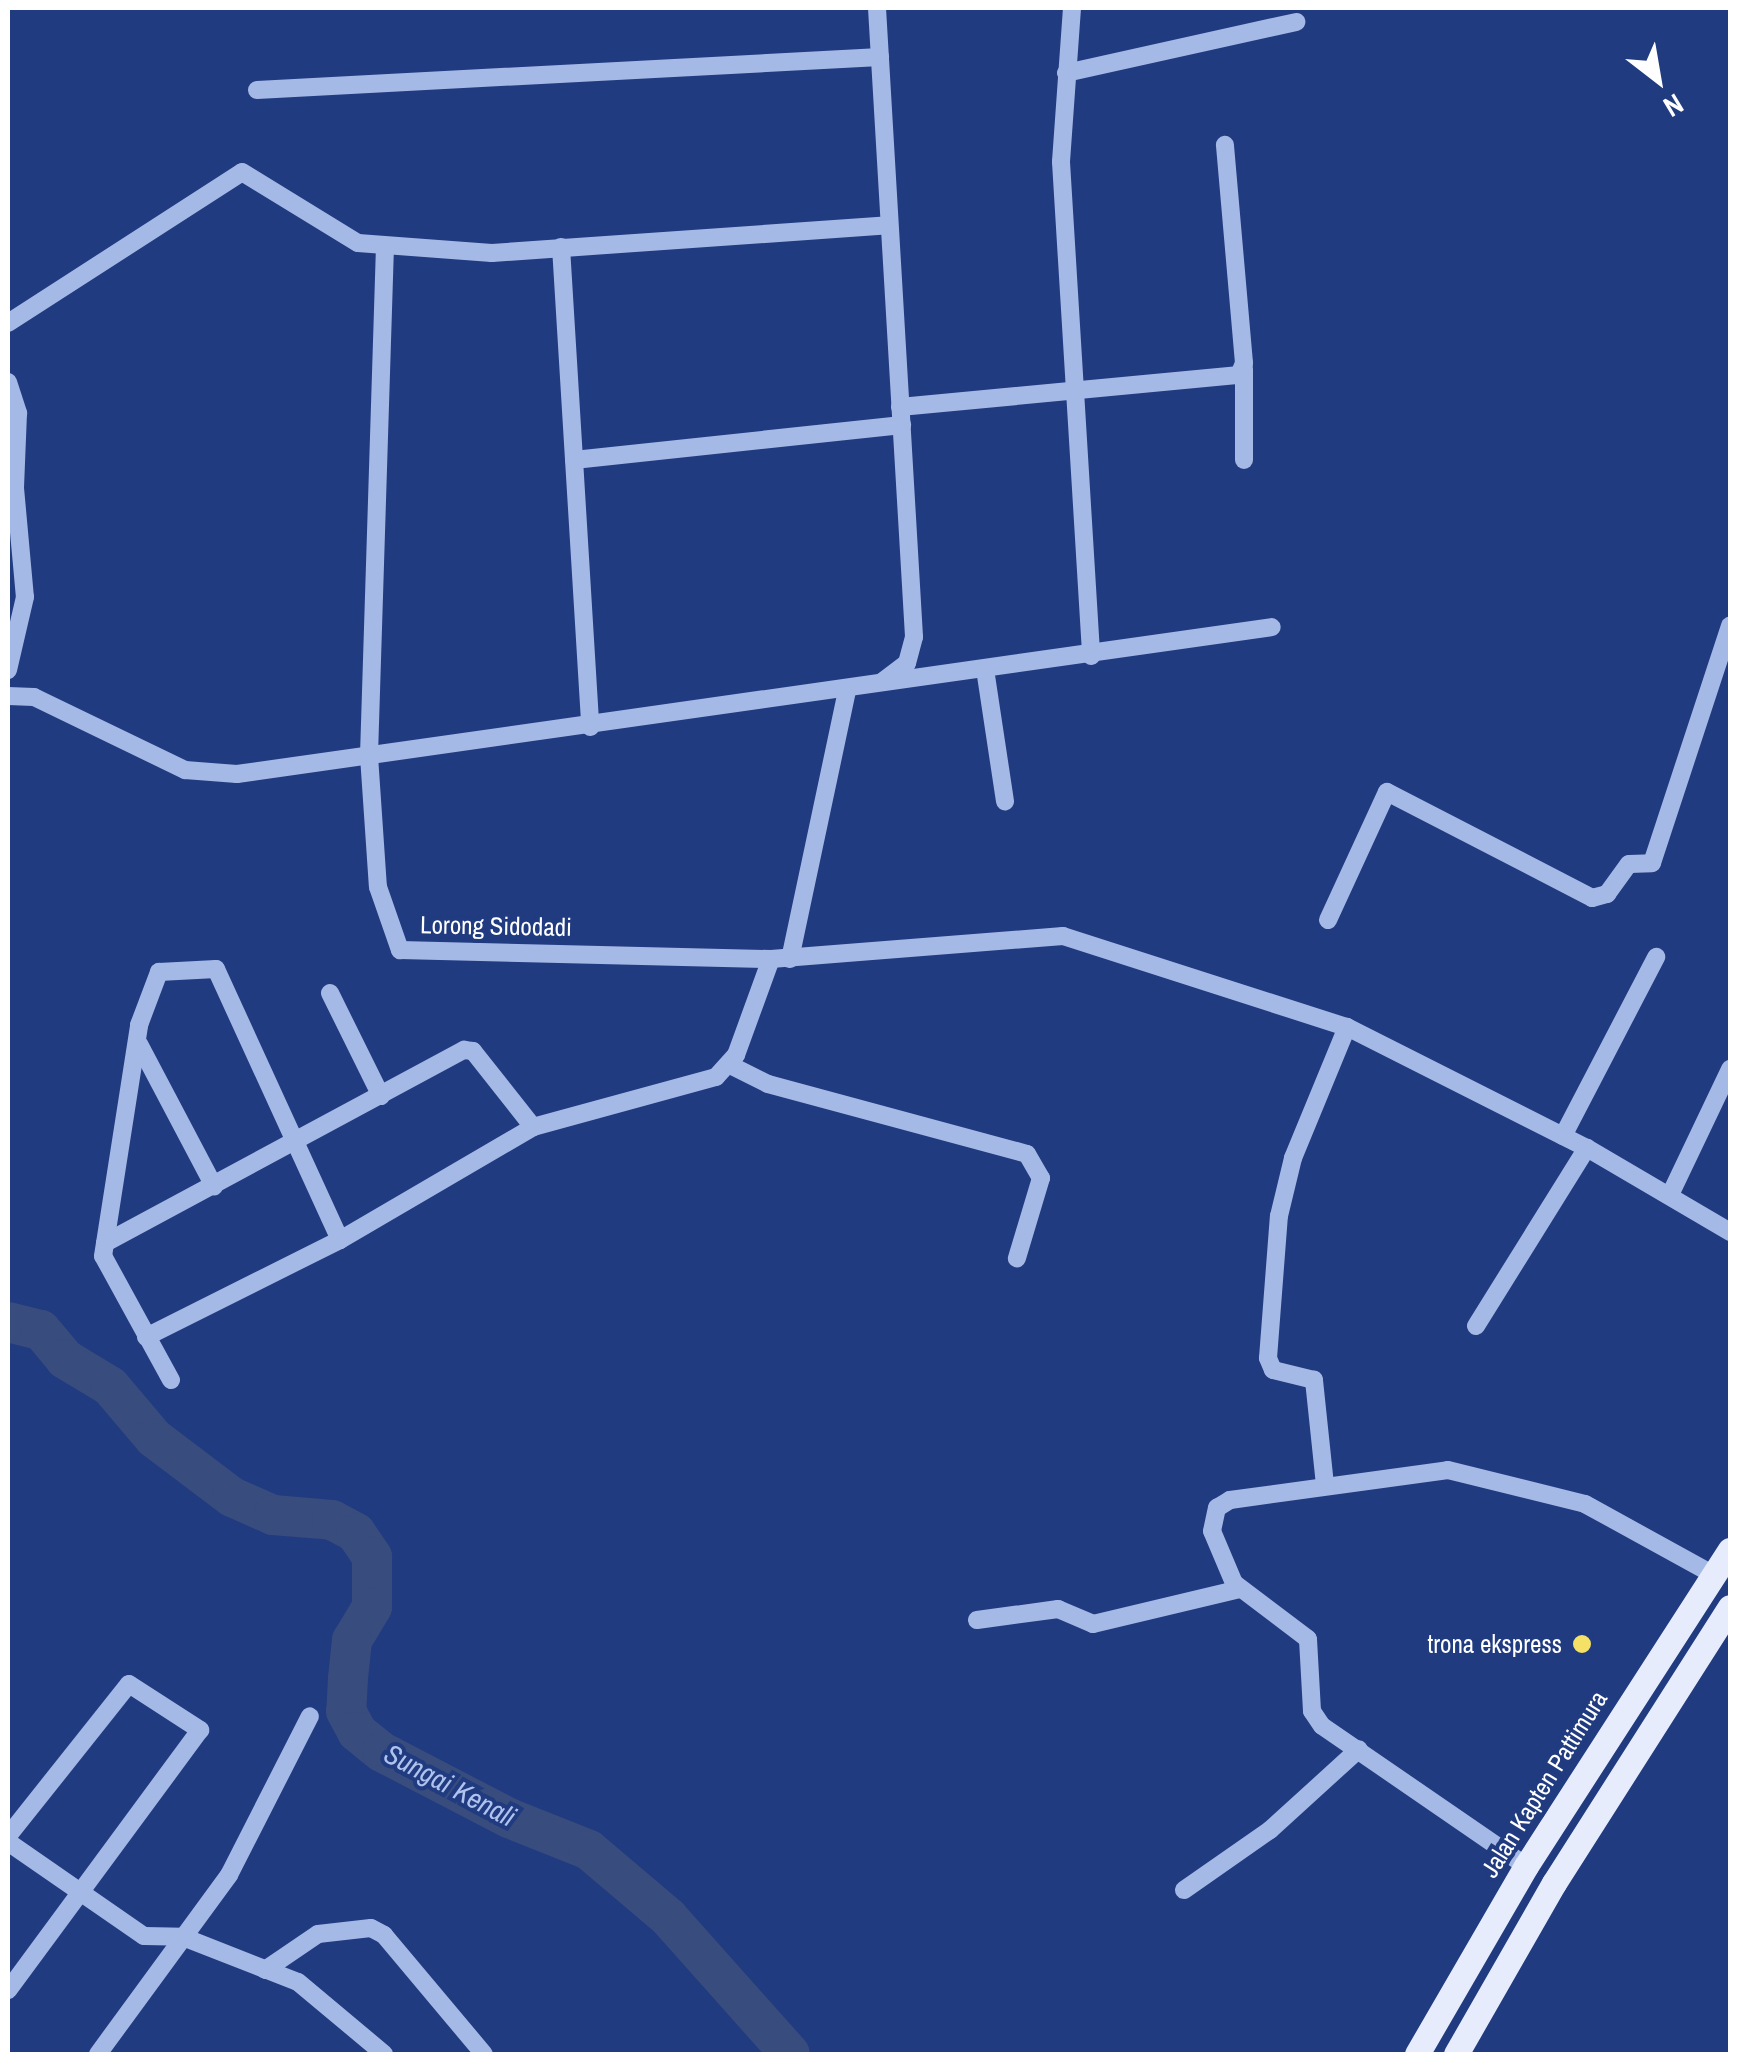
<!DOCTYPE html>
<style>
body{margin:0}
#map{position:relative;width:1738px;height:2062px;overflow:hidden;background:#203b7f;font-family:"Archivo Narrow",sans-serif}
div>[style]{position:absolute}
.river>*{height:40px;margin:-20px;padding:0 20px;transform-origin:20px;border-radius:20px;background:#384c7e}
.minor>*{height:18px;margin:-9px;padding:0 9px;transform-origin:9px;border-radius:9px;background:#a5b9e7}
.major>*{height:25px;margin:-12.5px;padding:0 12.5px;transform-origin:12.5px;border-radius:12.5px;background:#e7ecfd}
.dots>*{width:28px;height:28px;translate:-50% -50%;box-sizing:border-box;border:5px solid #203b7f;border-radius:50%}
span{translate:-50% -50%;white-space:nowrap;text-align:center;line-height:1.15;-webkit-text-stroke:8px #203b7f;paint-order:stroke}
.street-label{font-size:25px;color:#fff}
.poi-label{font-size:25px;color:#fff}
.right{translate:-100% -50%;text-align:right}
.water-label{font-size:28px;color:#b0c3ef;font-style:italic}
.frame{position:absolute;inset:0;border:10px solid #fff;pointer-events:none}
.north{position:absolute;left:1608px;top:30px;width:100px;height:100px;-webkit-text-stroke:8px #203b7f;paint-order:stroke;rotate:149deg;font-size:28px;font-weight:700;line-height:40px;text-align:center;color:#fff}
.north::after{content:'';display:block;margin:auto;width:35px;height:45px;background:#fff;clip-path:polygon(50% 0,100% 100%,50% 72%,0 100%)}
</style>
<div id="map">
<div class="river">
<i style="left:8px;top:1322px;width:34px;rotate:14deg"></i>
<i style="left:41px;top:1330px;width:38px;rotate:50deg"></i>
<i style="left:65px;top:1359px;width:52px;rotate:31deg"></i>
<i style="left:110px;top:1386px;width:68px;rotate:49.8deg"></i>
<i style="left:154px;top:1438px;width:98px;rotate:37.1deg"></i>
<i style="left:232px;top:1497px;width:45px;rotate:23.7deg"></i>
<i style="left:273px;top:1515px;width:59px;rotate:4.8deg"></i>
<i style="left:332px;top:1520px;width:27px;rotate:28deg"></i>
<i style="left:356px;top:1533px;width:29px;rotate:56deg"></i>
<i style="left:372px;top:1557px;width:50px;rotate:90deg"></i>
<i style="left:372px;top:1607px;width:39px;rotate:121deg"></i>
<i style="left:352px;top:1640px;width:38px;rotate:96deg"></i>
<i style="left:348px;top:1678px;width:33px;rotate:93deg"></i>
<i style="left:346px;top:1711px;width:24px;rotate:62deg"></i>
<i style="left:357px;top:1732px;width:32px;rotate:39deg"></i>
<i style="left:382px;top:1752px;width:143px;rotate:27.5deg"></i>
<i style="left:509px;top:1818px;width:86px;rotate:21.8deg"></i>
<i style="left:589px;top:1850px;width:104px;rotate:40.3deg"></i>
<i style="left:668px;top:1917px;width:183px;rotate:48.3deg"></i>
</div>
<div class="minor">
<i style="left:877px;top:8px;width:630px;rotate:86.63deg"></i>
<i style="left:914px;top:637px;width:27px;rotate:105deg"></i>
<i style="left:907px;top:663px;width:31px;rotate:143deg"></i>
<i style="left:1072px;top:8px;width:154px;rotate:94.1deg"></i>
<i style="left:1061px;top:162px;width:495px;rotate:86.5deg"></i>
<i style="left:1066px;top:73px;width:236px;rotate:-12.5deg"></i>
<i style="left:257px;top:90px;width:624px;rotate:-3.03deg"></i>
<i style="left:385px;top:246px;width:510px;rotate:91.8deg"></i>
<i style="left:369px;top:756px;width:131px;rotate:86.1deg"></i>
<i style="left:378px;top:887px;width:67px;rotate:70.8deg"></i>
<i style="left:400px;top:950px;width:371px;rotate:1.4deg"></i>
<i style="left:771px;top:959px;width:293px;rotate:-4.5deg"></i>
<i style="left:1063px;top:936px;width:298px;rotate:17.8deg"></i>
<i style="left:1347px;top:1027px;width:269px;rotate:26.8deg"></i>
<i style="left:1587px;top:1148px;width:166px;rotate:30.4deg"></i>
<i style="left:561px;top:247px;width:481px;rotate:86.5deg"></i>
<i style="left:8px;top:323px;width:278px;rotate:-32.8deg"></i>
<i style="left:242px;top:172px;width:136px;rotate:31.5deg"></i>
<i style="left:358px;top:243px;width:134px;rotate:4.3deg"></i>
<i style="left:492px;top:253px;width:397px;rotate:-4deg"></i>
<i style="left:1244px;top:369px;width:91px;rotate:90deg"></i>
<i style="left:8px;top:382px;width:33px;rotate:72deg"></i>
<i style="left:18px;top:413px;width:75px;rotate:92.3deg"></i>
<i style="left:15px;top:488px;width:109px;rotate:84.8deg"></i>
<i style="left:25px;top:597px;width:75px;rotate:103.1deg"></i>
<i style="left:900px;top:407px;width:341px;rotate:-5.4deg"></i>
<i style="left:1239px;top:375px;width:13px;rotate:-67deg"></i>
<i style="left:1244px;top:363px;width:219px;rotate:-95deg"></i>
<i style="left:574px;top:460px;width:330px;rotate:-6.1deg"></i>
<i style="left:985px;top:669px;width:134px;rotate:81.4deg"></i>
<i style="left:8px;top:696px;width:26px;rotate:2deg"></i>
<i style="left:34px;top:697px;width:168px;rotate:25.8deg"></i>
<i style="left:185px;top:770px;width:52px;rotate:4.4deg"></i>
<i style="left:237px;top:774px;width:1045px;rotate:-8.08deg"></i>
<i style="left:1328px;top:920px;width:141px;rotate:-65.3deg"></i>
<i style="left:1387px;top:792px;width:231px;rotate:27.3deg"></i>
<i style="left:1592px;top:898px;width:16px;rotate:-15deg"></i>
<i style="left:1607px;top:894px;width:37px;rotate:-54deg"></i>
<i style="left:1629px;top:864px;width:23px;rotate:-2deg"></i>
<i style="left:1652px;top:863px;width:250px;rotate:-71.8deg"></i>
<i style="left:790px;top:959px;width:274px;rotate:-78deg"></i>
<i style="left:330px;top:993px;width:115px;rotate:63.7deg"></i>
<i style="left:139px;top:1044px;width:161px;rotate:62.2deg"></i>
<i style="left:730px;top:1065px;width:42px;rotate:26.6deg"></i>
<i style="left:768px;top:1084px;width:268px;rotate:15.1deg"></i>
<i style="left:1027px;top:1154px;width:28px;rotate:60deg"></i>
<i style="left:1041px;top:1178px;width:84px;rotate:106.7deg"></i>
<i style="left:1563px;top:1136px;width:202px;rotate:-62.5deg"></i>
<i style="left:1670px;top:1195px;width:140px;rotate:-64.5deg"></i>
<i style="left:105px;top:1243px;width:408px;rotate:-28.3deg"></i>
<i style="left:464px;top:1050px;width:9px;rotate:6deg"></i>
<i style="left:473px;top:1051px;width:97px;rotate:51.7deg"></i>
<i style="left:1476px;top:1326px;width:210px;rotate:-58.1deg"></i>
<i style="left:146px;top:1337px;width:217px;rotate:-26.6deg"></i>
<i style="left:340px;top:1240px;width:224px;rotate:-30.3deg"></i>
<i style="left:533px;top:1127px;width:190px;rotate:-15.3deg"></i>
<i style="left:716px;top:1077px;width:30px;rotate:-48deg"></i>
<i style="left:736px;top:1055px;width:102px;rotate:-70deg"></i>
<i style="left:171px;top:1380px;width:141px;rotate:-118.7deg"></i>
<i style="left:103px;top:1256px;width:234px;rotate:-81.1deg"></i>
<i style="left:139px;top:1025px;width:57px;rotate:-69.3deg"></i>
<i style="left:159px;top:972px;width:57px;rotate:-3deg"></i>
<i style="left:216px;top:969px;width:298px;rotate:65.4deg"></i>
<i style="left:1325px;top:1485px;width:106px;rotate:-96deg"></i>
<i style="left:1314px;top:1380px;width:42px;rotate:-166.3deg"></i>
<i style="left:1273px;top:1370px;width:13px;rotate:-113deg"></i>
<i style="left:1268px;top:1358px;width:142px;rotate:-85.6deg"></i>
<i style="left:1279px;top:1216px;width:60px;rotate:-76.4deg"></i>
<i style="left:1293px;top:1158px;width:142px;rotate:-67.6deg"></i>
<i style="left:977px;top:1620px;width:82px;rotate:-7.7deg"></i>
<i style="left:1058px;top:1609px;width:38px;rotate:23deg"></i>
<i style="left:1093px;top:1624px;width:151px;rotate:-13.4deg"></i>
<i style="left:8px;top:1836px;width:194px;rotate:-51.5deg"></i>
<i style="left:129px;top:1684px;width:85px;rotate:32.9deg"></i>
<i style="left:200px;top:1730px;width:323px;rotate:126.4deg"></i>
<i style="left:8px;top:1842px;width:165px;rotate:34.7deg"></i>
<i style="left:144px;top:1936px;width:39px;rotate:1deg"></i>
<i style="left:183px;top:1937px;width:123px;rotate:21.4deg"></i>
<i style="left:298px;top:1982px;width:112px;rotate:39.9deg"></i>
<i style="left:1526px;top:1866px;width:247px;rotate:-145.5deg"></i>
<i style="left:1322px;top:1726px;width:18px;rotate:-124deg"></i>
<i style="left:1312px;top:1711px;width:72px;rotate:-93.2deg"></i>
<i style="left:1308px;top:1639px;width:93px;rotate:-142.9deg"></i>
<i style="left:1234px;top:1583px;width:56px;rotate:-112.9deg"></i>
<i style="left:1212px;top:1531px;width:24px;rotate:-78deg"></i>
<i style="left:1217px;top:1508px;width:15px;rotate:-32deg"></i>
<i style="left:1230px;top:1500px;width:220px;rotate:-7.8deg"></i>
<i style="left:1448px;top:1470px;width:141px;rotate:13.9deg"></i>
<i style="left:1585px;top:1504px;width:147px;rotate:28.8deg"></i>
<i style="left:1184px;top:1890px;width:105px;rotate:-34.9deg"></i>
<i style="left:1270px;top:1830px;width:120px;rotate:-42.3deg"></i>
<i style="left:265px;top:1970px;width:64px;rotate:-34.2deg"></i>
<i style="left:318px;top:1934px;width:53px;rotate:-6.5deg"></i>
<i style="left:371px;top:1928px;width:15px;rotate:28deg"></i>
<i style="left:384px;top:1935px;width:155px;rotate:50deg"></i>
<i style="left:98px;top:2054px;width:222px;rotate:-53.8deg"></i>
<i style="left:229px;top:1875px;width:178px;rotate:-63deg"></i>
</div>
<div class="major">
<i style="left:1417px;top:2054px;width:217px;rotate:-59.9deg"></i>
<i style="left:1526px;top:1866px;width:376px;rotate:-57.2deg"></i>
<i style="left:1456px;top:2054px;width:197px;rotate:-60.2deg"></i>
<i style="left:1554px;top:1883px;width:327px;rotate:-57.5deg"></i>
</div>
<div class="dots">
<i style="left:1582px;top:1644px;background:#f4e166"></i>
</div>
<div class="street-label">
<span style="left:496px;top:926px;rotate:1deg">Lorong Sidodadi</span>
<span style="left:1544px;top:1784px;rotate:-58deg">Jalan Kapten Pattimura</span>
</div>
<div class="poi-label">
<span class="right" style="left:1562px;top:1644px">trona ekspress</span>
</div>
<div class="water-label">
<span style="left:450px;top:1785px;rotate:28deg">Sungai Kenali</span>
</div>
<div class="frame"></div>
<div class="north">N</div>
</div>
